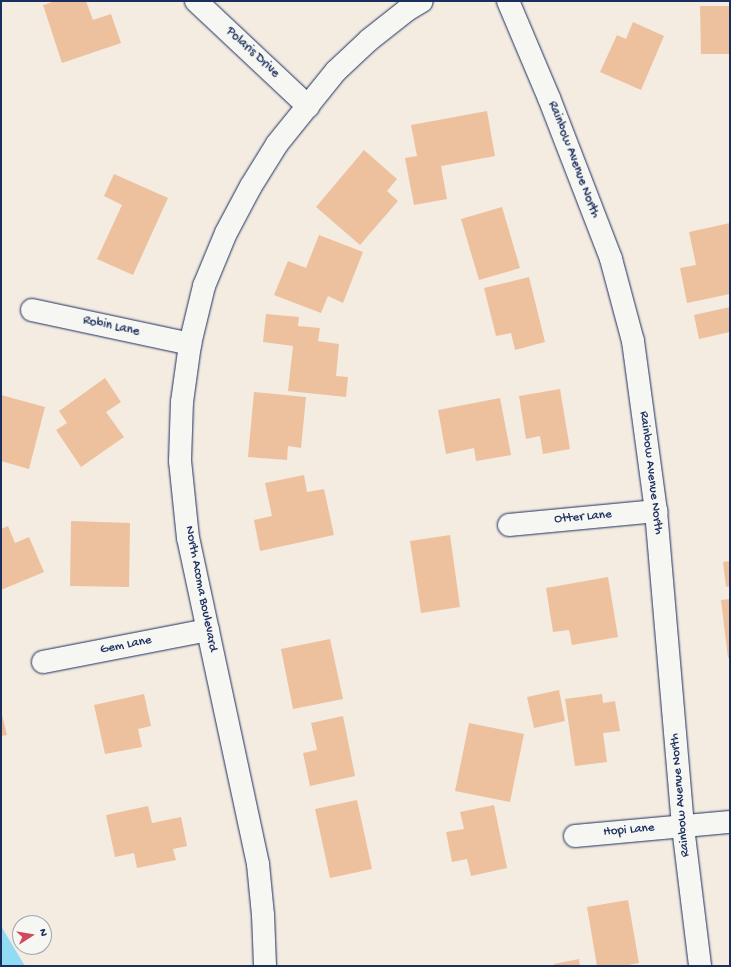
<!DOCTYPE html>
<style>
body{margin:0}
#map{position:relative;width:731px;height:967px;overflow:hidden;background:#f4ebe1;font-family:"Gochi Hand",sans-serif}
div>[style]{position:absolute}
.water>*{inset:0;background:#92dcf3}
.building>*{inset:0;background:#eec19e}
.roads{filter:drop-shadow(0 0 1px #1b2f5e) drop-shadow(0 0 1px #1b2f5e)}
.minor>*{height:22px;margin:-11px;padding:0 11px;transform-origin:11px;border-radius:11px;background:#f6f6f2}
.major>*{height:22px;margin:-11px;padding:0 11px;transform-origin:11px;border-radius:11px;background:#f6f6f2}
span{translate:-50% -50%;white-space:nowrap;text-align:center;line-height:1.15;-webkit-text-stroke:3px #f6f6f2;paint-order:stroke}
.street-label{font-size:13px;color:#1b2f5e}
.frame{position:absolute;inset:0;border:2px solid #1b2f5e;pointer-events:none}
.north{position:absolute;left:12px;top:915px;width:40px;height:40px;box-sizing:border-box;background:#f6f6f2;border:1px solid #9ea6b7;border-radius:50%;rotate:78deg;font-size:11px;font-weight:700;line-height:16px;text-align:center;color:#1b2f5e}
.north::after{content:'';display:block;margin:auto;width:14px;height:18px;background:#d1495b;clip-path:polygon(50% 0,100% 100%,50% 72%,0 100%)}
</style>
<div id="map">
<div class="water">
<i style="clip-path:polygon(1px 926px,25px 966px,1px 966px)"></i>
</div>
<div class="building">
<i style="clip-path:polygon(56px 1px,86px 1px,93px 20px,111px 14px,121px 43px,62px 63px,43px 5px)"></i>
<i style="clip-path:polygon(700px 6px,730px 6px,730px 54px,701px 54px)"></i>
<i style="clip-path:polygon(633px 22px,664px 36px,641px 90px,600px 72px,617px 35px,626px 39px)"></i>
<i style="clip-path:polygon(487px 111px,495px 156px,441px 166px,447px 199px,414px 205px,405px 158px,417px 156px,411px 125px)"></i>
<i style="clip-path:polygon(364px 150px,397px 179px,387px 191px,398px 201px,360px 245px,316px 207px)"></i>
<i style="clip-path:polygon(114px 174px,168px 198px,133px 275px,97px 259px,122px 205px,104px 196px)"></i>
<i style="clip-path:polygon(502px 207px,520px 268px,479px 280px,461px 219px)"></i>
<i style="clip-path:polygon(730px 223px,730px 294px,687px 303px,680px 268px,696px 265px,689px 232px)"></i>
<i style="clip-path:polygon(319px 235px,363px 252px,343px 303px,328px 296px,321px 313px,274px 295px,288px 261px,306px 268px)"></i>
<i style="clip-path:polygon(529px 277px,545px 342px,515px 350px,511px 333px,496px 336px,484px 288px)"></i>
<i style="clip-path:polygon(730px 307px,730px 332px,699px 339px,694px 315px)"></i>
<i style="clip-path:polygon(266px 314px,299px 317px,298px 326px,320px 328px,318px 341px,339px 344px,336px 376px,348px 377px,346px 397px,288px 391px,293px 346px,263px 342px)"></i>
<i style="clip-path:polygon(105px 378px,121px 402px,106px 412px,124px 437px,81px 467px,56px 430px,67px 423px,59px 411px)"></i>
<i style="clip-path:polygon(560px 389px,570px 449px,543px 454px,540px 436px,526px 439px,519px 396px)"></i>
<i style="clip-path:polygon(254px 392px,306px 397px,301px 448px,288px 446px,287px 460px,248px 457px)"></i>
<i style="clip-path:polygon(1px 395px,45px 407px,29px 469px,1px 461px)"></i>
<i style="clip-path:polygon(500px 398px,511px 455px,476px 461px,474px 448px,446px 454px,438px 410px)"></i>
<i style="clip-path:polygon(304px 475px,307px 492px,324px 489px,334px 535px,260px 551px,254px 520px,272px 516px,265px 483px)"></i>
<i style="clip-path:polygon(71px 521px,130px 523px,129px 587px,70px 586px)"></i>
<i style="clip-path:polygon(8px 526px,15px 543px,29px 537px,44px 572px,1px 590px,1px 529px)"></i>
<i style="clip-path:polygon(450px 535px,460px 607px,421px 613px,410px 541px)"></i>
<i style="clip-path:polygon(730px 561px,730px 586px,726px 587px,723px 562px)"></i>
<i style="clip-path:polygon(608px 577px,618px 637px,572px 645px,569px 630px,553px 632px,546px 588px)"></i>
<i style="clip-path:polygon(730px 599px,730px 658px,728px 658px,721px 600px)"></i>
<i style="clip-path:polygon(330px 639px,343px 699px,293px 709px,281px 649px)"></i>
<i style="clip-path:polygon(559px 690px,565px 721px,534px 728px,527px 697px)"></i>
<i style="clip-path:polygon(144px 694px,151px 726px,138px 729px,142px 747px,105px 754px,94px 705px)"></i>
<i style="clip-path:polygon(602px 694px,603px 703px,615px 701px,620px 731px,603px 733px,607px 762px,575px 766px,565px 699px)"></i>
<i style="clip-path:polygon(1px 711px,7px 735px,1px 736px)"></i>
<i style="clip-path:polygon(343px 716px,355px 776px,310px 786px,303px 753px,317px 750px,311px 723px)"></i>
<i style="clip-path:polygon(469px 723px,524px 734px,510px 802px,455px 791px)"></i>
<i style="clip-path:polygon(357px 800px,372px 869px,330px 878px,315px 809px)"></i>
<i style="clip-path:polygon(494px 805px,507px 868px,471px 876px,467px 859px,452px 862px,446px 832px,464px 829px,460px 812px)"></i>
<i style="clip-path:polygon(148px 806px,152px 823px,181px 817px,187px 846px,173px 849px,176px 860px,137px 868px,134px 853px,115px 857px,106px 815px)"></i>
<i style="clip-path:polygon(628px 900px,639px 963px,623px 966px,597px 966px,587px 907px)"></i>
<i style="clip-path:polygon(579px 959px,580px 966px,554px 966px,554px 964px)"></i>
</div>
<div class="roads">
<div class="minor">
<i style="left:196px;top:1px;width:154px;rotate:43.2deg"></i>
<i style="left:508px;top:1px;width:105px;rotate:67.1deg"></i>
<i style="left:549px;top:98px;width:173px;rotate:68.9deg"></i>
<i style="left:611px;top:259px;width:85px;rotate:75deg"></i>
<i style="left:633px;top:341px;width:172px;rotate:82.3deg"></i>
<i style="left:656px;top:511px;width:317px;rotate:85.1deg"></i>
<i style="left:683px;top:827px;width:140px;rotate:83deg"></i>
<i style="left:32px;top:310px;width:162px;rotate:12.1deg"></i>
<i style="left:509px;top:525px;width:148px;rotate:-5.4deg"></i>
<i style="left:43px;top:662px;width:168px;rotate:-11deg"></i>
<i style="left:575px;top:836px;width:156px;rotate:-5.2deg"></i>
</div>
<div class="major">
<i style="left:265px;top:966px;width:51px;rotate:-92.2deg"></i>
<i style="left:263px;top:915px;width:51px;rotate:-95.6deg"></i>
<i style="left:258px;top:864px;width:333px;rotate:-102.1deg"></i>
<i style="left:188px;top:538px;width:77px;rotate:-95.9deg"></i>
<i style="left:180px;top:461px;width:59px;rotate:-88.1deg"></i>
<i style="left:182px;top:402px;width:59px;rotate:-82.1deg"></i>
<i style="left:190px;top:344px;width:60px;rotate:-76.4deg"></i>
<i style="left:204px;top:286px;width:57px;rotate:-67.5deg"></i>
<i style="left:226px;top:233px;width:53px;rotate:-62deg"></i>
<i style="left:251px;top:186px;width:49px;rotate:-58.2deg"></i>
<i style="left:277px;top:144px;width:94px;rotate:-51.1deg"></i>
<i style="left:336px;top:71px;width:45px;rotate:-43.2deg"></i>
<i style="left:369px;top:40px;width:48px;rotate:-38.3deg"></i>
<i style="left:407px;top:10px;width:17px;rotate:-31deg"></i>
</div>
</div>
<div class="street-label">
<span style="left:252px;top:53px;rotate:43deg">Polaris Drive</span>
<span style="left:573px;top:160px;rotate:69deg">Rainbow Avenue North</span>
<span style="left:111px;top:327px;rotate:12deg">Robin Lane</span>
<span style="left:650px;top:473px;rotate:83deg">Rainbow Avenue North</span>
<span style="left:583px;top:518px;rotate:-5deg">Otter Lane</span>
<span style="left:200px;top:589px;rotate:79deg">North Acoma Boulevard</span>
<span style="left:126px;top:646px;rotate:-11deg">Gem Lane</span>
<span style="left:681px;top:795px;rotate:-95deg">Rainbow Avenue North</span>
<span style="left:629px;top:831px;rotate:-5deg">Hopi Lane</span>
</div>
<div class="frame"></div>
<div class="north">N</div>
</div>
